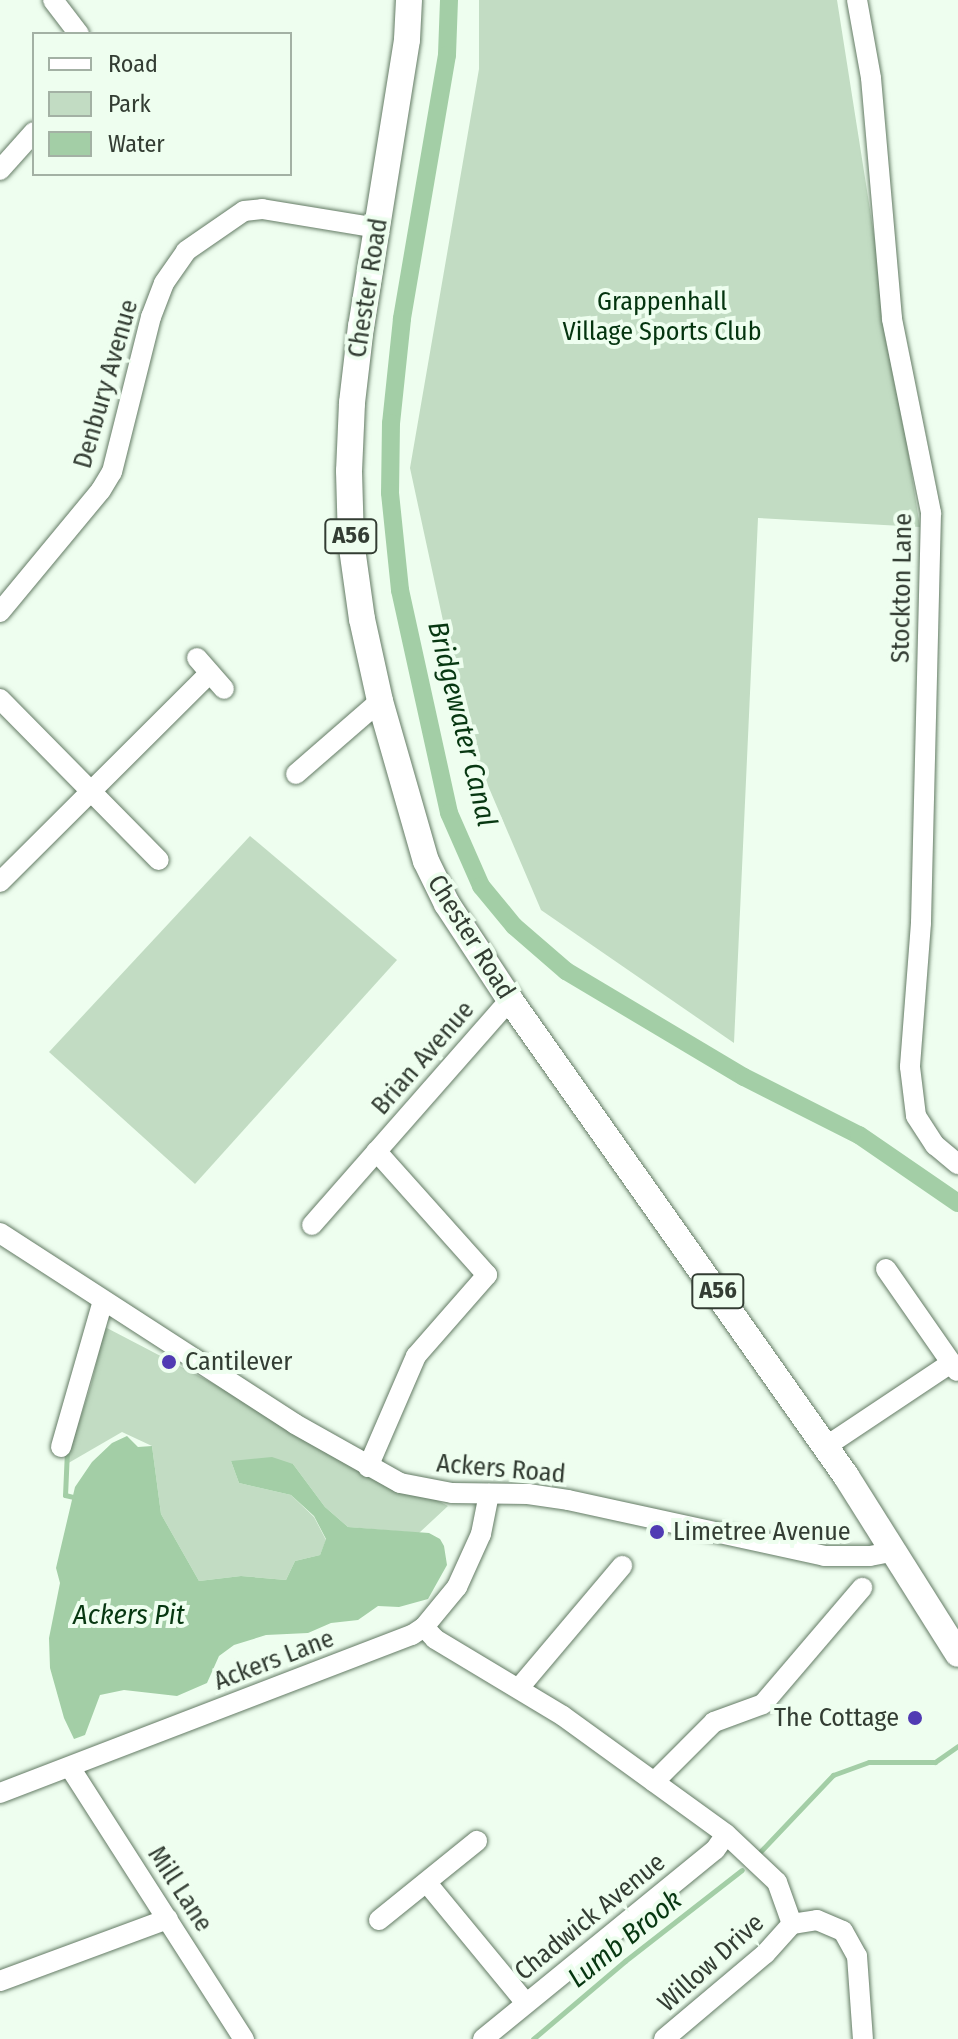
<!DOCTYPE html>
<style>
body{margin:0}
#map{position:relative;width:958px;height:2039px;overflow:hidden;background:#eefeef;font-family:"Fira Sans Condensed",sans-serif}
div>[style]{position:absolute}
.green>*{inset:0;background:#c2dcc3}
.water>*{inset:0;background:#a3cea6}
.stream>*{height:5px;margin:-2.5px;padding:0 2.5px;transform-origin:2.5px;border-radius:2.5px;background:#a3cea6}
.canal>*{height:18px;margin:-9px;padding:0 9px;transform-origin:9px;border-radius:9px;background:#a3cea6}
.roads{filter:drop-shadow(0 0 2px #647b65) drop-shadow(0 0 2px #647b65)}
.minor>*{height:20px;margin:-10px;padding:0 10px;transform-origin:10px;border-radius:10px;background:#fff}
.major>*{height:26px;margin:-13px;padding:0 13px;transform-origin:13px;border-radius:13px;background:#fff}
.dots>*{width:22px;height:22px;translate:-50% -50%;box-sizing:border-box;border:4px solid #eefeef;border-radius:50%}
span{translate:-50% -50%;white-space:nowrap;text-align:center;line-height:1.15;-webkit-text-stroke:8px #eefeef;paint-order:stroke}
.shield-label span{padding:2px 6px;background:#eefeef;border:2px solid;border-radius:6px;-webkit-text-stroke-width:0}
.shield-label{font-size:24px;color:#333d33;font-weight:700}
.street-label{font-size:26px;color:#333d33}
.park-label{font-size:26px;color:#04340f}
.poi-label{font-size:26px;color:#333d33}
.left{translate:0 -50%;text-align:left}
.right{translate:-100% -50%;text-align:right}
.water-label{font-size:28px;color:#073711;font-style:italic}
.legend{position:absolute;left:32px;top:32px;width:260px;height:144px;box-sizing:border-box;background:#eefeef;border:2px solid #a3b1a4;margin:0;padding:10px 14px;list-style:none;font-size:24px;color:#333d33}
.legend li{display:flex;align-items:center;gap:16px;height:40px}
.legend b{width:40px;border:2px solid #a3b1a4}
</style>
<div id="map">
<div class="green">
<i style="clip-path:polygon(479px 0,837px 0,920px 527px,758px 518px,734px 1043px,541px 910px,469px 741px,410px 468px,479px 69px)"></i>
<i style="clip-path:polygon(250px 836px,397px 960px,195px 1184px,49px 1052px)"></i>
<i style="clip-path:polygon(105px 1327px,448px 1506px,419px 1533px,348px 1527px,325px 1507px,293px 1464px,231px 1461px,239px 1483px,291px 1495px,314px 1517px,326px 1540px,320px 1555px,295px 1561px,286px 1580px,241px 1576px,199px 1581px,161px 1514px,152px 1446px,122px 1432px,65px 1465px,91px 1385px)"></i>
</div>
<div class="water">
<i style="clip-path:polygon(127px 1436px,138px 1447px,152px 1446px,161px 1514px,199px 1581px,241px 1576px,286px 1580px,295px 1561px,320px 1555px,326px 1539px,314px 1516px,291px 1495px,239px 1483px,231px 1461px,272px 1457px,293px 1464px,325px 1507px,348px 1527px,429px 1533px,440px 1539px,444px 1546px,447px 1565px,428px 1599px,399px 1607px,378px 1606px,358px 1620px,331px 1623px,308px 1633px,266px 1635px,234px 1645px,219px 1656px,207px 1683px,177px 1696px,124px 1690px,100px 1695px,85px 1735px,74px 1739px,64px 1718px,50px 1668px,49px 1638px,60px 1583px,56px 1568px,75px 1487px,92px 1462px,112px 1443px)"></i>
</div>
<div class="stream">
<i style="left:67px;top:1450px;width:45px;rotate:92.5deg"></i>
<i style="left:65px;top:1495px;width:8px;rotate:14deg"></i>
<i style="left:758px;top:1854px;width:109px;rotate:-46.5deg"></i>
<i style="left:833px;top:1775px;width:38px;rotate:-20deg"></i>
<i style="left:869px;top:1762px;width:66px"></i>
<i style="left:935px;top:1762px;width:28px;rotate:-35deg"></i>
<i style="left:533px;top:2039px;width:121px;rotate:-40.3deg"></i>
<i style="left:625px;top:1961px;width:148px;rotate:-37.9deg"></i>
</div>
<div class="canal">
<i style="left:449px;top:0;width:55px;rotate:92.1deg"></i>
<i style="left:447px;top:55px;width:268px;rotate:99.7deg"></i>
<i style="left:402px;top:319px;width:105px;rotate:96deg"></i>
<i style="left:391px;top:423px;width:70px;rotate:90.8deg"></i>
<i style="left:390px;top:493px;width:98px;rotate:84.1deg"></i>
<i style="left:400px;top:590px;width:228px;rotate:77.6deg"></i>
<i style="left:449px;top:813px;width:80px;rotate:66.3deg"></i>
<i style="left:481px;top:886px;width:52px;rotate:50.5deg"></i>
<i style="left:514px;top:926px;width:69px;rotate:40.9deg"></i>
<i style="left:566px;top:971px;width:207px;rotate:30.8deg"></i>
<i style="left:744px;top:1077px;width:129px;rotate:26.8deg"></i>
<i style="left:859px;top:1135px;width:120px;rotate:34.5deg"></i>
</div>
<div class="roads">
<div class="minor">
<i style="left:53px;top:0;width:43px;rotate:52.6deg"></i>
<i style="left:857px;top:0;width:79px;rotate:79.8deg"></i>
<i style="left:871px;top:78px;width:242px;rotate:85deg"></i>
<i style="left:892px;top:319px;width:198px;rotate:78.6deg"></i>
<i style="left:931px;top:513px;width:410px;rotate:91.4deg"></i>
<i style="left:921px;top:923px;width:144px;rotate:94.4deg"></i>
<i style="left:910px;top:1067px;width:49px;rotate:83deg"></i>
<i style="left:916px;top:1116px;width:35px;rotate:57deg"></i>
<i style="left:935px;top:1145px;width:30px;rotate:40deg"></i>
<i style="left:0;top:170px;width:51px;rotate:-48.2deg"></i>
<i style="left:0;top:612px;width:158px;rotate:-50.4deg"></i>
<i style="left:101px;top:490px;width:21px;rotate:-59deg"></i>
<i style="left:112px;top:472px;width:160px;rotate:-75.9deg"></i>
<i style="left:151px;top:317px;width:36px;rotate:-69deg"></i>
<i style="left:164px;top:283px;width:39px;rotate:-55deg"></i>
<i style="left:186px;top:251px;width:70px;rotate:-34.6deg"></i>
<i style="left:244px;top:211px;width:18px;rotate:-6deg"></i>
<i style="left:262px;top:209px;width:118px;rotate:9.3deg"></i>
<i style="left:197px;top:658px;width:41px;rotate:48.9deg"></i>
<i style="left:0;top:699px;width:226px;rotate:45.4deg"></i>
<i style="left:296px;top:774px;width:111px;rotate:-41deg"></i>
<i style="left:0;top:882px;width:296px;rotate:-44.9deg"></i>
<i style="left:312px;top:1225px;width:300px;rotate:-48.7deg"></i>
<i style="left:0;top:1233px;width:351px;rotate:32.9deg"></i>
<i style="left:295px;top:1424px;width:120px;rotate:29.3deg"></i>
<i style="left:400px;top:1483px;width:53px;rotate:10.9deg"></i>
<i style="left:452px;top:1493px;width:76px;rotate:0.8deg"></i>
<i style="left:528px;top:1494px;width:40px;rotate:8.5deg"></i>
<i style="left:568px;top:1500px;width:262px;rotate:12.3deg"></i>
<i style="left:824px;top:1556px;width:46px"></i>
<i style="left:870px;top:1556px;width:25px;rotate:-11deg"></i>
<i style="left:886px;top:1269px;width:124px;rotate:55.2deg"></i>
<i style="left:61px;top:1447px;width:152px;rotate:-74deg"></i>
<i style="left:825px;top:1447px;width:151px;rotate:-33.7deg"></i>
<i style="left:368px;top:1467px;width:121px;rotate:-66.6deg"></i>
<i style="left:416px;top:1356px;width:108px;rotate:-48.8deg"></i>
<i style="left:487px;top:1275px;width:166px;rotate:-131.8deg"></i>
<i style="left:424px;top:1627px;width:16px;rotate:47deg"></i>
<i style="left:435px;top:1639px;width:149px;rotate:31deg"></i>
<i style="left:563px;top:1716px;width:201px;rotate:35.9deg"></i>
<i style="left:726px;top:1834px;width:70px;rotate:43.3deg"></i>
<i style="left:777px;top:1882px;width:45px;rotate:70.3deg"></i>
<i style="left:519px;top:1688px;width:160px;rotate:-49.8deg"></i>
<i style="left:71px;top:1769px;width:321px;rotate:57.4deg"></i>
<i style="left:654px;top:1782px;width:85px;rotate:-45deg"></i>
<i style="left:714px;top:1722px;width:52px;rotate:-20.2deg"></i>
<i style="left:763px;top:1704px;width:153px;rotate:-49.5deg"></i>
<i style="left:0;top:1793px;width:441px;rotate:-21deg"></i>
<i style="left:412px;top:1635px;width:14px;rotate:-34deg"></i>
<i style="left:424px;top:1627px;width:52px;rotate:-50.5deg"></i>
<i style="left:457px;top:1587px;width:58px;rotate:-65.6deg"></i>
<i style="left:481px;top:1534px;width:41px;rotate:-78.7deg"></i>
<i style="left:427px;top:1883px;width:154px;rotate:50.5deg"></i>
<i style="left:379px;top:1920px;width:126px;rotate:-38.9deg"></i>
<i style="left:792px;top:1924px;width:25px;rotate:-9deg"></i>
<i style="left:817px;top:1920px;width:28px;rotate:23deg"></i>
<i style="left:843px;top:1931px;width:29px;rotate:61deg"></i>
<i style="left:857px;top:1956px;width:83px;rotate:85.9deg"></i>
<i style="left:0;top:1981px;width:179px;rotate:-20.3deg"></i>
<i style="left:483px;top:2039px;width:299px;rotate:-39.2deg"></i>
<i style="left:715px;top:1850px;width:19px;rotate:-55deg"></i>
<i style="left:664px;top:2039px;width:132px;rotate:-40.1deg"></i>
<i style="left:765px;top:1954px;width:40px;rotate:-48deg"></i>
</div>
<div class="major">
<i style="left:409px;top:0;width:40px;rotate:92.9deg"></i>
<i style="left:407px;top:40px;width:290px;rotate:99.1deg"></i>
<i style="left:361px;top:326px;width:78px;rotate:96.7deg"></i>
<i style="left:352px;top:403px;width:68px;rotate:92.5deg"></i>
<i style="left:349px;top:471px;width:70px;rotate:88.4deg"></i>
<i style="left:351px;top:541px;width:79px;rotate:82deg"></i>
<i style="left:362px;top:619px;width:84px;rotate:77.6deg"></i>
<i style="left:380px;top:701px;width:166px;rotate:74deg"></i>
<i style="left:426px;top:861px;width:48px;rotate:64deg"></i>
<i style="left:447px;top:904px;width:115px;rotate:56.7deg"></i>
<i style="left:510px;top:1000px;width:583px;rotate:54.78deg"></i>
<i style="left:846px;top:1476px;width:210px;rotate:57.8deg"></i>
</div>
</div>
<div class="dots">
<i style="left:169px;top:1362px;background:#503bb3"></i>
<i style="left:657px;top:1532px;background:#503bb3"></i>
<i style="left:915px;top:1718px;background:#503bb3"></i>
</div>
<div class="shield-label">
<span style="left:351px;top:536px">A56</span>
<span style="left:718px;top:1291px">A56</span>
</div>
<div class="street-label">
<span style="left:368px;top:288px;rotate:-81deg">Chester Road</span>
<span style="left:106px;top:384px;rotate:-74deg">Denbury Avenue</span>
<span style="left:902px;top:588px;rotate:-89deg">Stockton Lane</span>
<span style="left:471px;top:937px;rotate:58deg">Chester Road</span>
<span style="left:423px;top:1058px;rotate:-49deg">Brian Avenue</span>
<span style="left:501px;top:1469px;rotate:5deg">Ackers Road</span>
<span style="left:274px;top:1660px;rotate:-21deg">Ackers Lane</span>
<span style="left:180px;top:1889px;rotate:57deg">Mill Lane</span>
<span style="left:590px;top:1917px;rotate:-39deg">Chadwick Avenue</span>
<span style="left:711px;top:1963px;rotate:-42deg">Willow Drive</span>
</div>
<div class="park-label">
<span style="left:662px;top:317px">Grappenhall<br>Village Sports Club</span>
</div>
<div class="poi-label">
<span class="left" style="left:185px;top:1362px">Cantilever</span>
<span class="left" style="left:673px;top:1532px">Limetree Avenue</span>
<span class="right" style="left:899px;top:1718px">The Cottage</span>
</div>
<div class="water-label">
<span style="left:462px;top:724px;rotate:76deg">Bridgewater Canal</span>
<span style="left:129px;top:1615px">Ackers Pit</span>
<span style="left:625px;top:1939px;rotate:-39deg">Lumb Brook</span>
</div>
<ul class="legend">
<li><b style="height:10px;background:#fff"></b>Road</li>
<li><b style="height:22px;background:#c2dcc3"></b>Park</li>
<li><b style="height:22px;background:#a3cea6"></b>Water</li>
</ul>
</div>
